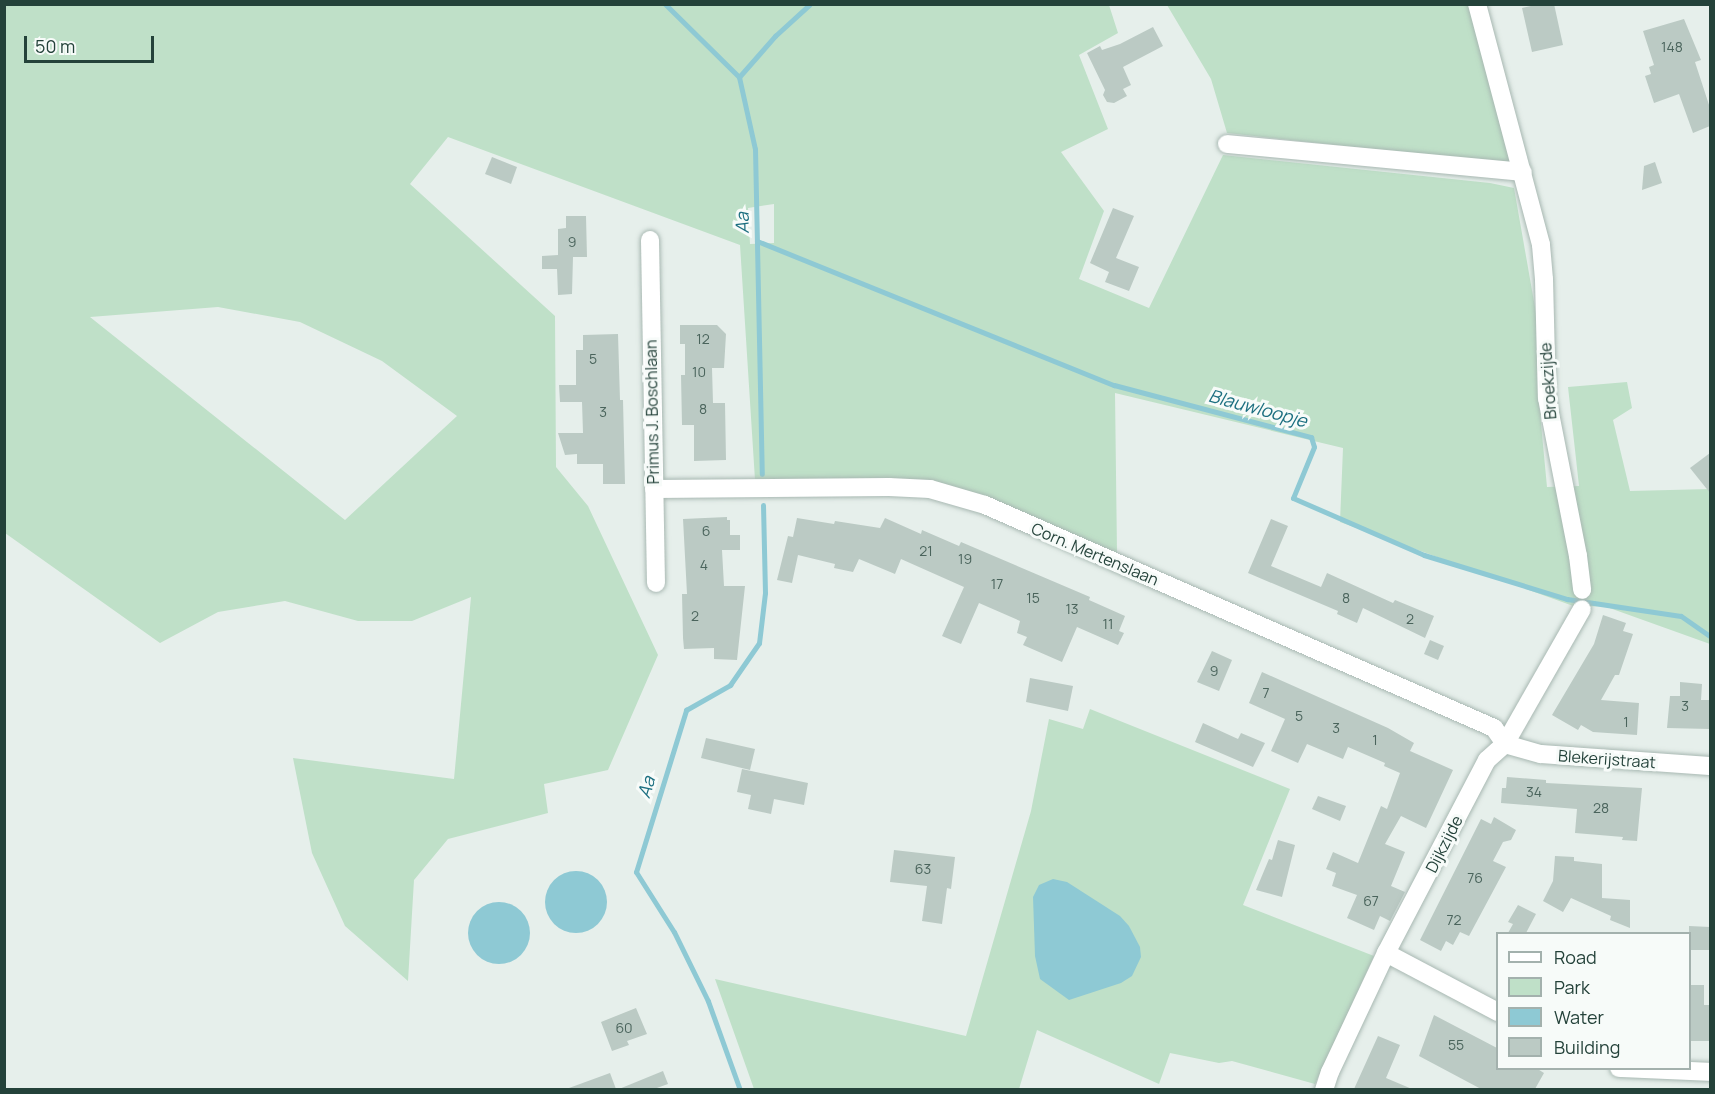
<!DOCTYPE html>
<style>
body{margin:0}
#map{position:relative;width:1715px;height:1094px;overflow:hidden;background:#e6efeb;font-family:Manrope,sans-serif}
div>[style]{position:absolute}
.green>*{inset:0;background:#bfe0c8}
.water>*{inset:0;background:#8ec9d4}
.round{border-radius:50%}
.stream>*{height:5px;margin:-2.5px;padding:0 2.5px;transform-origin:2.5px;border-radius:2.5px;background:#8ec9d4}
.building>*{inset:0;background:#bbcac4}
.roads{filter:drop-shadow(0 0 2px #a8b8b2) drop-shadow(0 0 2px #a8b8b2)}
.minor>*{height:18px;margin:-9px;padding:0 9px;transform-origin:9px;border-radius:9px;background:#fff}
span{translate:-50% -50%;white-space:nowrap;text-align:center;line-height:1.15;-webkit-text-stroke:6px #f7fbf9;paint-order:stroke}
.number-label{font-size:14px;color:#4a645c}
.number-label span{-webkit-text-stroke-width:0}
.street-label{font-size:16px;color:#24423a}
.water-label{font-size:18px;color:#1c6f80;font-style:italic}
.frame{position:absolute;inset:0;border:6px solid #24423a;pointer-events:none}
.legend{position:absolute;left:1496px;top:932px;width:195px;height:138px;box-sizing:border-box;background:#f7fbf9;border:2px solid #a3b1ad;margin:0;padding:8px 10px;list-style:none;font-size:18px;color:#24423a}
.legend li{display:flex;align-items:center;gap:12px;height:30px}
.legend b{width:30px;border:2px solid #a3b1ad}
.scale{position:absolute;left:24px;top:36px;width:130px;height:27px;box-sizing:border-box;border:3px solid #24423a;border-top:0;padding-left:8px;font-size:18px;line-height:21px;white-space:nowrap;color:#24423a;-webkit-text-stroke:4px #f7fbf9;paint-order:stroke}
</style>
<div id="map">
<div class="green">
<i style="clip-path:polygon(evenodd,5px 5px,1109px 5px,1118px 33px,1079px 55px,1108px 129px,1061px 152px,1104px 211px,1079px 279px,1149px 308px,1223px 155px,1490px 183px,1514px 188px,1536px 313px,1538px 392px,1547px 487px,1579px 486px,1568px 387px,1627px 382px,1632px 408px,1613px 420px,1630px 491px,1710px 489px,1710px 644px,1604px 606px,1576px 607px,1340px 522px,1343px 448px,1115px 393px,1117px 553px,989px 498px,755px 480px,740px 245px,448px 137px,410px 184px,555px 316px,556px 467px,588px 506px,658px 655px,608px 770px,544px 784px,548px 813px,448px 839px,414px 880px,408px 981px,345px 926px,312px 853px,293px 758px,454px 779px,471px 597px,412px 621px,358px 621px,285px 601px,218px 612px,160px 643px,5px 533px,5px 5px,774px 204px,774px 243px,750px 244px,748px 208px,774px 204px,5px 5px,218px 307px,300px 322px,382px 361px,457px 416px,345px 520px,90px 317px,218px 307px)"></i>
<i style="clip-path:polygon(1167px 5px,1470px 5px,1510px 164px,1227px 133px,1211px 79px)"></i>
<i style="clip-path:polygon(1090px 709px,1290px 789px,1243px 905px,1374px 956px,1315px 1084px,1232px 1061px,1219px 1063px,1170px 1053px,1159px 1084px,1037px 1030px,1019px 1089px,754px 1089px,715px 979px,966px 1036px,1031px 811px,1049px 719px,1083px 729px)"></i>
</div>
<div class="water">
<i class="round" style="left:545px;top:871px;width:62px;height:62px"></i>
<i style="clip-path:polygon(1053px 879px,1067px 882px,1120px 916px,1129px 926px,1140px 947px,1141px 957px,1132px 976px,1121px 983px,1069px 1000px,1040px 979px,1035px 956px,1033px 897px,1039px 885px)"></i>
<i class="round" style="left:468px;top:902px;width:62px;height:62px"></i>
</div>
<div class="stream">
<i style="left:665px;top:4px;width:104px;rotate:44.6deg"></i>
<i style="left:739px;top:77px;width:74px;rotate:77.5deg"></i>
<i style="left:755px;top:149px;width:325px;rotate:88.8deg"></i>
<i style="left:739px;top:77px;width:55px;rotate:-48.7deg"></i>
<i style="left:775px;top:36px;width:47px;rotate:-42.4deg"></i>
<i style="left:757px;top:241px;width:385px;rotate:22deg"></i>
<i style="left:1114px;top:385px;width:204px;rotate:14.8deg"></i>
<i style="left:1311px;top:437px;width:10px;rotate:73deg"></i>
<i style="left:1314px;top:447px;width:55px;rotate:112.4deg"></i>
<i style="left:1293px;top:498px;width:143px;rotate:23.5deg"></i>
<i style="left:1424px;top:555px;width:150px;rotate:17.1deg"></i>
<i style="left:1567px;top:599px;width:115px;rotate:8.5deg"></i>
<i style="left:1681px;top:616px;width:35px;rotate:35deg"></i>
<i style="left:740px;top:1090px;width:95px;rotate:-109.8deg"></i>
<i style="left:708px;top:1001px;width:77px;rotate:-116.2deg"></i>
<i style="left:674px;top:932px;width:71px;rotate:-122.3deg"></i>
<i style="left:636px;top:872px;width:170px;rotate:-72.8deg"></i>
<i style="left:686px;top:710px;width:51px;rotate:-29.6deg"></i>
<i style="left:730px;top:685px;width:51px;rotate:-55.4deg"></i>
<i style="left:759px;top:643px;width:50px;rotate:-83.2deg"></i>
<i style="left:765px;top:593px;width:88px;rotate:-91.3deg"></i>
</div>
<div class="building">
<i style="clip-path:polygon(1540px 4px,1554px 4px,1563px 45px,1532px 52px,1522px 8px)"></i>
<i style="clip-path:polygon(1684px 19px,1701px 60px,1695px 62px,1710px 108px,1710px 126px,1693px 133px,1679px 94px,1654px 103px,1645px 76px,1651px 74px,1649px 67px,1654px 65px,1643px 31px)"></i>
<i style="clip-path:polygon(1153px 27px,1163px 46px,1123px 67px,1131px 85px,1123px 89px,1127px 96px,1114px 103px,1107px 102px,1103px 95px,1105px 90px,1087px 53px,1100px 46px,1102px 50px,1120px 44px)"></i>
<i style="clip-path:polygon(492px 157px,517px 167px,511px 184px,485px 174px)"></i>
<i style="clip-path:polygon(1655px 162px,1662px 183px,1642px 190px,1644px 166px)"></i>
<i style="clip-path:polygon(1113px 208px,1134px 216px,1116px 258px,1139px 267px,1129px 291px,1105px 282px,1109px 272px,1090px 263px)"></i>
<i style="clip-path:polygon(566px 216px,586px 216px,587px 257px,573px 257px,572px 294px,558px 295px,557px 269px,542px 269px,542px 256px,558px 255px,558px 229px,566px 228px)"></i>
<i style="clip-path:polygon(680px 325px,717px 325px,726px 334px,724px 368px,712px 368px,713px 403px,725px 403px,726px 460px,694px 461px,694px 425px,682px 425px,681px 375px,685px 375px,685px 344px,680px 344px)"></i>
<i style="clip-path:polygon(618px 334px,620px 400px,623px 400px,625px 484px,603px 484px,603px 464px,577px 464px,577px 454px,565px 455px,558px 433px,583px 433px,582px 402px,560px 402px,559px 385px,576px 385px,576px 350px,583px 350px,583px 335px)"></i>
<i style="clip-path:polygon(1710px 453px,1710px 493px,1690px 468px)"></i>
<i style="clip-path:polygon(727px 517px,727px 520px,730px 520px,730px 535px,740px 535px,740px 550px,722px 550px,724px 586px,745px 586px,737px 660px,714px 659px,714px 648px,684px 649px,683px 638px,682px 594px,687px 594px,683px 519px)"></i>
<i style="clip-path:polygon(797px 518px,834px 524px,835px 521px,880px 528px,885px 518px,921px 534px,922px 530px,959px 546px,961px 542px,1090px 597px,1089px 600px,1125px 616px,1119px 631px,1124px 633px,1118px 645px,1077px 627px,1062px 662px,1023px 645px,1027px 637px,1017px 633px,1020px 621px,979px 603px,961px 644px,942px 636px,964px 587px,901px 559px,895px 574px,859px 559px,853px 572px,834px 568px,835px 564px,798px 555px,792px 583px,777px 580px,788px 536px,793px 537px)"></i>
<i style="clip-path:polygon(1271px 519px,1288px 526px,1271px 566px,1321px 587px,1327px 573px,1393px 603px,1395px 600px,1434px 616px,1425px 638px,1363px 608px,1357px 623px,1337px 614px,1338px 611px,1248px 573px)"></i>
<i style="clip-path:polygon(1603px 615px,1626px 623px,1623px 631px,1633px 634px,1619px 675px,1615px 675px,1601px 700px,1639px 703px,1637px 735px,1593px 732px,1581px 725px,1578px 730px,1552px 715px,1594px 644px)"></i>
<i style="clip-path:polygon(1430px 640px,1444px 646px,1438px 660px,1424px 654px)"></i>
<i style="clip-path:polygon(1212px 651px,1232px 660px,1219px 691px,1197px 682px)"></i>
<i style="clip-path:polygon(1262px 672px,1388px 728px,1414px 743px,1410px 751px,1453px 770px,1426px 828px,1401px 816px,1385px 844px,1405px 852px,1391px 886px,1405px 892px,1390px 921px,1380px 916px,1374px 930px,1347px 918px,1357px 895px,1332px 886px,1336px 873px,1326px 869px,1333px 852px,1358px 863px,1381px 806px,1387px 809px,1400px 773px,1384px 766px,1385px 763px,1348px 747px,1343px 759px,1307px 744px,1298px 763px,1271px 751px,1285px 719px,1249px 703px)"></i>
<i style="clip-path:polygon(1030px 678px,1073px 686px,1068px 711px,1026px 702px)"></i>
<i style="clip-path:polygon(1680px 682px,1702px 684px,1701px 700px,1710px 700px,1710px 729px,1667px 728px,1670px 696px,1680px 696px)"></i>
<i style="clip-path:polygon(1203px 723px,1238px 739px,1241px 733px,1265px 743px,1253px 767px,1195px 742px)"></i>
<i style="clip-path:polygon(706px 738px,755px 749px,750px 770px,701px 758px)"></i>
<i style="clip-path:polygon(742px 769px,808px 783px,804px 805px,774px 799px,771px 814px,748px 809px,751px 795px,737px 792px)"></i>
<i style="clip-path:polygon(1507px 777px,1546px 780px,1546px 783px,1642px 788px,1637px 841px,1622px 840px,1623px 837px,1575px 833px,1577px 809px,1501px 803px,1502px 788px,1506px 788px)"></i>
<i style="clip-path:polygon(1318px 796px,1346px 806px,1340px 821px,1312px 809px)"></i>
<i style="clip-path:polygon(1494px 817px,1516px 830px,1511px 840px,1503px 842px,1493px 861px,1506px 867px,1469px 936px,1460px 932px,1453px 945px,1446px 941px,1441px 951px,1420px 940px,1481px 819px,1491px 824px)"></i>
<i style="clip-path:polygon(1278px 840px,1295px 845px,1282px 897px,1256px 890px,1269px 859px,1272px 860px)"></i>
<i style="clip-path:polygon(894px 850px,955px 857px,951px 889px,947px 888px,942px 924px,922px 921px,927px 886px,890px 882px)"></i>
<i style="clip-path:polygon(1555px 856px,1574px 857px,1574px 861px,1602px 864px,1602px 898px,1630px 900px,1630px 928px,1610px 920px,1611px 916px,1571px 898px,1563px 912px,1543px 901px,1553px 881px)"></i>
<i style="clip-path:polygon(1518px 905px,1536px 914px,1526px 933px,1508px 933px,1513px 924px,1508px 922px)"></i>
<i style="clip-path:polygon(1689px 926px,1710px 927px,1710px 950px,1689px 950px)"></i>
<i style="clip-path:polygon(1689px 985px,1704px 985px,1704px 1005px,1710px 1005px,1710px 1041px,1689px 1041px)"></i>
<i style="clip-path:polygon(636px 1008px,647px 1034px,627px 1041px,629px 1045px,612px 1051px,601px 1022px)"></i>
<i style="clip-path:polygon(1434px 1015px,1497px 1048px,1497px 1068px,1536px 1068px,1544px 1073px,1535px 1089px,1481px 1089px,1419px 1056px)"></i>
<i style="clip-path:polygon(1378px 1036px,1400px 1045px,1386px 1078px,1412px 1089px,1354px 1089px)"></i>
<i style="clip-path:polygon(663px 1071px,668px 1084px,654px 1089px,619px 1089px)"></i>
<i style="clip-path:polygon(610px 1073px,616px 1089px,570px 1089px,569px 1088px)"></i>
</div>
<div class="roads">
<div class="minor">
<i style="left:1477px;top:4px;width:249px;rotate:75.1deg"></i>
<i style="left:1541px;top:245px;width:34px;rotate:85deg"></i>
<i style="left:1544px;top:279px;width:119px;rotate:88.6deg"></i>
<i style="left:1547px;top:398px;width:161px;rotate:78.9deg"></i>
<i style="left:1578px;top:556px;width:34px;rotate:83deg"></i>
<i style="left:1227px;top:144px;width:297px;rotate:5.4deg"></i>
<i style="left:650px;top:240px;width:343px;rotate:89deg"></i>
<i style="left:654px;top:489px;width:235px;rotate:-0.5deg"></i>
<i style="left:889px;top:487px;width:41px;rotate:2.8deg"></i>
<i style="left:930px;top:489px;width:57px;rotate:16.2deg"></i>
<i style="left:985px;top:505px;width:556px;rotate:23.66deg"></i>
<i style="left:1494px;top:728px;width:19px;rotate:55deg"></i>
<i style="left:1505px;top:744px;width:37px;rotate:16deg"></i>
<i style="left:1541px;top:754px;width:169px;rotate:4.1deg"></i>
<i style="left:1386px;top:953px;width:127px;rotate:27.8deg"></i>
<i style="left:1619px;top:1068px;width:91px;rotate:2.5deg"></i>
<i style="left:1324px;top:1090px;width:19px;rotate:-72deg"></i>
<i style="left:1330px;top:1072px;width:132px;rotate:-64.8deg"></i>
<i style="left:1386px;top:953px;width:218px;rotate:-62.4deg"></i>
<i style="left:1487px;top:760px;width:24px;rotate:-42deg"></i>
<i style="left:1505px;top:744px;width:155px;rotate:-60.3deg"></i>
</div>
</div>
<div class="number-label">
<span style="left:1672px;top:47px">148</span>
<span style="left:572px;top:242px">9</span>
<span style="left:703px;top:339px">12</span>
<span style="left:593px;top:359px">5</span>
<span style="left:699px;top:372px">10</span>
<span style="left:703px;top:409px">8</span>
<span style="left:603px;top:412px">3</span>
<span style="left:706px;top:531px">6</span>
<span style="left:926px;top:551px">21</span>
<span style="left:965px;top:559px">19</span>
<span style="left:704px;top:565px">4</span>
<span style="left:997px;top:584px">17</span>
<span style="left:1033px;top:598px">15</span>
<span style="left:1346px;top:598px">8</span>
<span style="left:1072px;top:609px">13</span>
<span style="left:695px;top:616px">2</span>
<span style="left:1410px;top:619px">2</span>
<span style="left:1108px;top:624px">11</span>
<span style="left:1214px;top:671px">9</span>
<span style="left:1266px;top:693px">7</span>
<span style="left:1685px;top:706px">3</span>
<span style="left:1299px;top:716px">5</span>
<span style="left:1626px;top:722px">1</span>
<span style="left:1336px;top:728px">3</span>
<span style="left:1375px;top:740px">1</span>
<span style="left:1534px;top:792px">34</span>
<span style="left:1601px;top:808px">28</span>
<span style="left:923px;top:869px">63</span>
<span style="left:1475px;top:878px">76</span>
<span style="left:1371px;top:901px">67</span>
<span style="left:1454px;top:920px">72</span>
<span style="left:624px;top:1028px">60</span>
<span style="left:1456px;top:1045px">55</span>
</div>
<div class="street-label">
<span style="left:1548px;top:381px;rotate:-94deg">Broekzijde</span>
<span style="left:652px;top:412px;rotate:-91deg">Primus J. Boschlaan</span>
<span style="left:1095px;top:554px;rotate:23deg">Corn. Mertenslaan</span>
<span style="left:1607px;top:759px;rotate:4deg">Blekerijstraat</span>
<span style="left:1444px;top:844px;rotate:-63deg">Dijkzijde</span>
</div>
<div class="water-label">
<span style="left:742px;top:223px;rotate:-91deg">Aa</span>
<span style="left:1258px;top:408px;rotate:15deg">Blauwloopje</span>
<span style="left:646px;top:787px;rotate:-73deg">Aa</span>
</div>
<div class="frame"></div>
<ul class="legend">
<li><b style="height:8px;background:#fff"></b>Road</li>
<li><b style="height:16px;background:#bfe0c8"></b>Park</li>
<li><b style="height:16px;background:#8ec9d4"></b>Water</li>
<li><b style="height:16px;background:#bbcac4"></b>Building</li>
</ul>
<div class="scale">50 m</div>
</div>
